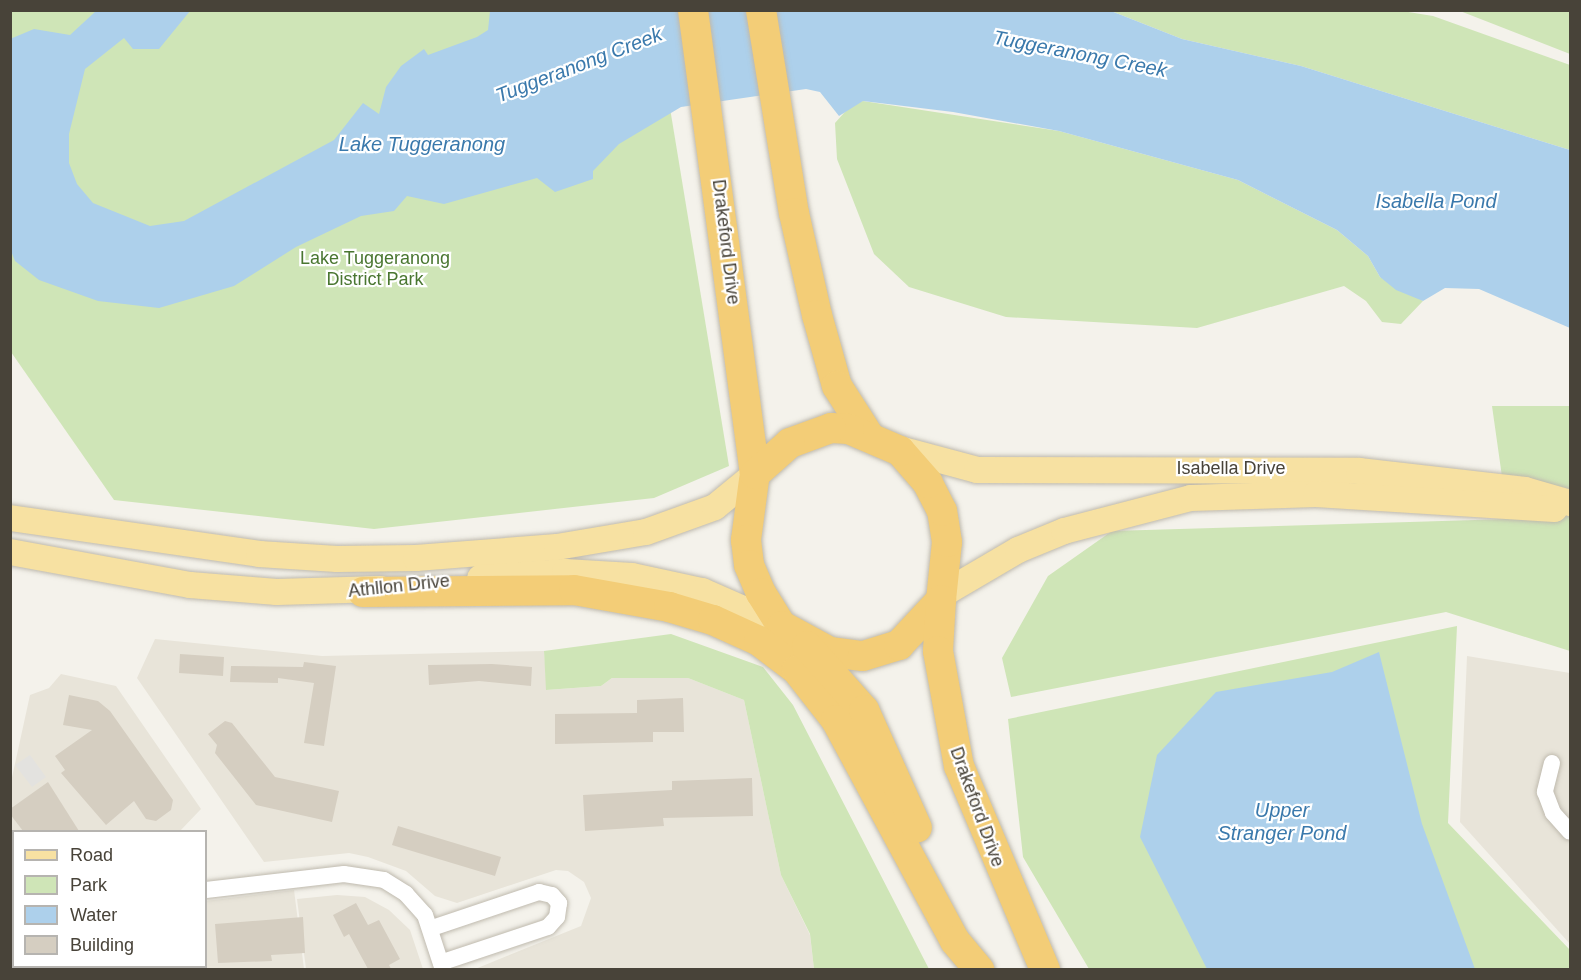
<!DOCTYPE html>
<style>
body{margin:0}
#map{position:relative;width:1581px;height:980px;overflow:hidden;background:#f4f2eb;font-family:Arial,sans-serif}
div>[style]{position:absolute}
.residential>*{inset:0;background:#e8e4d9}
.green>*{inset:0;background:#cfe5b7}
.parking>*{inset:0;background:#e3e2df}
.water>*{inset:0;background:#add0eb}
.building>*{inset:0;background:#d5cec1}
.roads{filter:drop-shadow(0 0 2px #bfbaae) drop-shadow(0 0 2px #bfbaae)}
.street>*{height:16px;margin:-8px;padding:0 8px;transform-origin:8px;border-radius:8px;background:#fff}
.primary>*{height:26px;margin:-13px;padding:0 13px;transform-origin:13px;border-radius:13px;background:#f7e1a2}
.highway>*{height:30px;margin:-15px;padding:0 15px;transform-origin:15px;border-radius:15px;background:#f3cd77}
span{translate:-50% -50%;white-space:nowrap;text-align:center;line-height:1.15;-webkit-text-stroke:4.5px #fff;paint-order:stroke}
.street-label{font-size:18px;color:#484339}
.park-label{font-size:18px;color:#497630}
.water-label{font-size:20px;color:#3a79ac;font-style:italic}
.frame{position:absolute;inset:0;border:12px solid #484339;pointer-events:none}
.legend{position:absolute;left:12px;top:830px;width:195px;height:138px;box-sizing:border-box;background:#fff;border:2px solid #b6b4b0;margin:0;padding:8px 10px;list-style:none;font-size:18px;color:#484339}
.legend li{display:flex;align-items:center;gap:12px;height:30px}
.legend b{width:30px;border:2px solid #b6b4b0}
</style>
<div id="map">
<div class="residential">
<i style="clip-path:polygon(155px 639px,322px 656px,544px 651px,547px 690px,601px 686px,612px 678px,688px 678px,744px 700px,781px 875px,810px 935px,814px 969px,475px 969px,581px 926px,591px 898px,584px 882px,568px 871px,556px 870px,457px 903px,435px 896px,406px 871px,368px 857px,349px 853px,264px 862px,137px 678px)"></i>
<i style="clip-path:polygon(1467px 656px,1570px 673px,1570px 944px,1460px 822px)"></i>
<i style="clip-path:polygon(61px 674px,116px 686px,201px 809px,180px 831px,14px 832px,13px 845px,11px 843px,11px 782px,30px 695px,49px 688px)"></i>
<i style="clip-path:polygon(294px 890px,304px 969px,107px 970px,206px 966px,206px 901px)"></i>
<i style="clip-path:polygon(337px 895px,365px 897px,389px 910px,410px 930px,423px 969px,306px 969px,297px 899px)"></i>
<i style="clip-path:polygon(10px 904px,14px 966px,105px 969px,11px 969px)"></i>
</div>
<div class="green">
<i style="clip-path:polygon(1396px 10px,1433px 16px,1570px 65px,1570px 150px,1301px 66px,1182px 39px,1111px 11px)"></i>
<i style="clip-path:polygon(10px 11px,654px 11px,729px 466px,654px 498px,374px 529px,114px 500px,11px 352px)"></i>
<i style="clip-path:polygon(1460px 11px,1570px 11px,1570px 54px)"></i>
<i style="clip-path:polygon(863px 101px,1059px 131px,1238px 180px,1337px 230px,1368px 256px,1380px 277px,1423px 301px,1401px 324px,1382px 322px,1366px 301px,1344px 286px,1197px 328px,1006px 317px,909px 287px,874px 254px,837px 159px,835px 123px,852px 104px)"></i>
<i style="clip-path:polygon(1492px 406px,1570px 406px,1570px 651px,1446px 612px,1011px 697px,1002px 658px,1048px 576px,1112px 531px,1508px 519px)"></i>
<i style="clip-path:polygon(1457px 626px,1448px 823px,1570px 950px,1570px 969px,1089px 969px,1023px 857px,1008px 719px)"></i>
<i style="clip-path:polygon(671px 634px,763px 667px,793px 705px,929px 969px,814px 969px,810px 934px,781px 875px,744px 700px,688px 678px,612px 678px,601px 686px,546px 690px,544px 651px)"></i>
</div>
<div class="parking">
<i style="clip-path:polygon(30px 755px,46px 777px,32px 787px,15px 765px)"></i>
</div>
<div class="water">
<i style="clip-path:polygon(96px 11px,190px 11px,159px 49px,133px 49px,124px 38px,85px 69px,69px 134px,69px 163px,77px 184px,93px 203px,150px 226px,184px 221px,334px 140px,363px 103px,379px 114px,386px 87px,401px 66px,424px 49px,428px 55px,477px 37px,488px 30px,490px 11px,1111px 11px,1182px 39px,1301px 66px,1570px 150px,1570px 328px,1479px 289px,1445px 288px,1423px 301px,1396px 290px,1380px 277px,1368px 256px,1337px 230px,1238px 180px,1059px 131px,953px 112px,863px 101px,839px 116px,820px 92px,806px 89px,681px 107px,619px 144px,593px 171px,593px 179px,555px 192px,537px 178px,444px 204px,407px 196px,394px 211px,361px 216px,296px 247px,234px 286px,159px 308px,98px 301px,39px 280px,15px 261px,11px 251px,10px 39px,34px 29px,70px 35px)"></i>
<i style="clip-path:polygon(1379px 652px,1422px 824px,1475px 969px,1207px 969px,1140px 837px,1157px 755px,1216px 692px,1332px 672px)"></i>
</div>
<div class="building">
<i style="clip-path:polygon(180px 654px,224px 657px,223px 676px,179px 673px)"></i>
<i style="clip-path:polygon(304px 662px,336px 666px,324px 746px,304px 743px,314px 683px,278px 678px,278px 683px,230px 682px,231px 666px,303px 667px)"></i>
<i style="clip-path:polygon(492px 664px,532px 667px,531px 686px,479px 681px,429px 685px,428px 665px)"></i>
<i style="clip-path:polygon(69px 695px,98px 701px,110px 711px,173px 800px,171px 810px,156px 821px,146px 819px,134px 801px,106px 825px,61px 773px,65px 770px,55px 756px,92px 730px,63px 725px)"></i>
<i style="clip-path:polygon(683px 698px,684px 732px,653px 732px,653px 742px,555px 744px,555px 714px,637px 713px,637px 700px)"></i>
<i style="clip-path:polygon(225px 721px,232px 723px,275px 777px,339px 791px,332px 822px,256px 805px,215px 753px,217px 745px,208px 734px)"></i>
<i style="clip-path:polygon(752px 778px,753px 816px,663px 818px,664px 826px,585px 831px,583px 795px,672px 790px,672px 781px)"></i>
<i style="clip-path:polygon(48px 782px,79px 831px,23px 831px,10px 814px,10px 809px)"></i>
<i style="clip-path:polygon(398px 826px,501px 857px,495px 876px,392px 845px)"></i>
<i style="clip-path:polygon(356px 903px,368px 925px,379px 920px,400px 959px,389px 965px,391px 969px,368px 969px,349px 934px,344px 937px,333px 915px)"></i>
<i style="clip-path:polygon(303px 917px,305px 953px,271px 955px,272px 961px,218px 963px,215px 924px)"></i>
</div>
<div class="roads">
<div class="street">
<i style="left:1552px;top:763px;width:30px;rotate:104deg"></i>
<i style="left:1545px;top:792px;width:22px;rotate:69deg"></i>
<i style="left:1553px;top:813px;width:25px;rotate:48deg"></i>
<i style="left:206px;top:890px;width:139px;rotate:-6.6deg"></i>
<i style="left:344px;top:874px;width:40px;rotate:8.5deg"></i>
<i style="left:384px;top:880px;width:26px;rotate:32deg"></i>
<i style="left:406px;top:894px;width:28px;rotate:48deg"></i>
<i style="left:425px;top:915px;width:58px;rotate:71.9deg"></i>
<i style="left:10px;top:893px;width:4px;rotate:27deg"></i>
<i style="left:432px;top:928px;width:113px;rotate:-18.6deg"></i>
<i style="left:539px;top:892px;width:13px;rotate:13deg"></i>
<i style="left:552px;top:895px;width:11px;rotate:49deg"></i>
<i style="left:559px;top:903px;width:14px;rotate:98deg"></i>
<i style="left:557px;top:917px;width:13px;rotate:132deg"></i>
<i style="left:548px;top:927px;width:111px;rotate:161.6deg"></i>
<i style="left:113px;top:966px;width:4px;rotate:90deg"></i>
</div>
<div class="primary">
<i style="left:892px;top:447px;width:88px;rotate:15.1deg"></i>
<i style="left:977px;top:470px;width:382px;rotate:0.1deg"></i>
<i style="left:1359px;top:471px;width:167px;rotate:6.5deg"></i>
<i style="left:1525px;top:490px;width:47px;rotate:16.1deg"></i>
<i style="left:10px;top:518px;width:252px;rotate:8.2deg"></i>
<i style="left:259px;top:554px;width:78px;rotate:3.7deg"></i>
<i style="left:337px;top:559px;width:79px;rotate:-0.7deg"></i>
<i style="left:416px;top:558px;width:141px;rotate:-4.5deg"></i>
<i style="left:557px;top:547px;width:90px;rotate:-9.6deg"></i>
<i style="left:646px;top:532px;width:73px;rotate:-19.9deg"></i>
<i style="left:715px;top:507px;width:52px;rotate:-39.5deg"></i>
<i style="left:10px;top:552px;width:183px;rotate:10.4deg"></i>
<i style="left:190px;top:585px;width:87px;rotate:4.6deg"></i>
<i style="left:277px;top:592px;width:104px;rotate:-1.7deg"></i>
<i style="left:480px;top:578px;width:85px;rotate:-4deg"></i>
<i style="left:565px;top:572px;width:67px;rotate:3.4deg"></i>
<i style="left:632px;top:576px;width:72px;rotate:12.1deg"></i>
<i style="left:702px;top:591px;width:87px;rotate:23.6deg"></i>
<i style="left:943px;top:594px;width:87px;rotate:-30.4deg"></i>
<i style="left:1018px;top:550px;width:50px;rotate:-22.4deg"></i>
<i style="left:1064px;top:531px;width:131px;rotate:-14.6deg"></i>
<i style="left:1191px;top:498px;width:125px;rotate:-1.8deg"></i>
<i style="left:1316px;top:494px;width:239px;rotate:3.6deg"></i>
</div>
<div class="highway">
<i style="left:693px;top:10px;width:468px;rotate:82.4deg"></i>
<i style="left:761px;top:10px;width:206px;rotate:80.8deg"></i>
<i style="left:794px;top:213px;width:105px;rotate:77.3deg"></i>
<i style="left:817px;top:315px;width:74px;rotate:74.3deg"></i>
<i style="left:837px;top:386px;width:59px;rotate:57.4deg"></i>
<i style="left:754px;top:480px;width:61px;rotate:97.6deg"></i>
<i style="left:746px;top:540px;width:25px;rotate:83deg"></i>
<i style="left:749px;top:565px;width:30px;rotate:67deg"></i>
<i style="left:761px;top:593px;width:39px;rotate:58deg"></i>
<i style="left:782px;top:626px;width:55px;rotate:28.4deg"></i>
<i style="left:830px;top:652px;width:33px;rotate:7deg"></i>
<i style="left:863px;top:656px;width:38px;rotate:-17deg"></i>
<i style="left:899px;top:645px;width:62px;rotate:-47deg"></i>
<i style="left:941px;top:600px;width:58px;rotate:-84.1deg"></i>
<i style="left:947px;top:542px;width:31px;rotate:-99deg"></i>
<i style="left:942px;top:511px;width:31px;rotate:-117deg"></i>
<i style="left:928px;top:483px;width:43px;rotate:-131.2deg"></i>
<i style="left:900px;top:451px;width:56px;rotate:-156.7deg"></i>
<i style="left:849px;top:429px;width:18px;rotate:-177deg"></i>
<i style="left:831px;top:428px;width:44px;rotate:159.9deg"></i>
<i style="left:790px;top:443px;width:47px;rotate:138.5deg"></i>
<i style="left:363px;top:592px;width:211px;rotate:-0.5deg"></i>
<i style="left:574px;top:590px;width:97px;rotate:10.1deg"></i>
<i style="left:669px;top:607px;width:46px;rotate:16.5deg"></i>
<i style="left:713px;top:620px;width:51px;rotate:24.5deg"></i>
<i style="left:759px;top:641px;width:48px;rotate:37.3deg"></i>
<i style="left:797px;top:670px;width:63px;rotate:52deg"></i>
<i style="left:836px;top:720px;width:251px;rotate:61.7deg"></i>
<i style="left:955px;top:941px;width:38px;rotate:50deg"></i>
<i style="left:941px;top:600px;width:51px;rotate:93.4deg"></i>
<i style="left:938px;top:651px;width:117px;rotate:79.7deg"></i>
<i style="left:959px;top:766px;width:221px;rotate:67.1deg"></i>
<i style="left:807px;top:646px;width:86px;rotate:48.3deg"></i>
<i style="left:864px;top:710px;width:129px;rotate:65.8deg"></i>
</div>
</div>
<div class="street-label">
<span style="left:726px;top:242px;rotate:83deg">Drakeford Drive</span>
<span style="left:1231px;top:468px">Isabella Drive</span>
<span style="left:399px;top:586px;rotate:-6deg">Athllon Drive</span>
<span style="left:977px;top:807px;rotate:70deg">Drakeford Drive</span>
</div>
<div class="park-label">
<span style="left:375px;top:269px">Lake Tuggeranong<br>District Park</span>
</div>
<div class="water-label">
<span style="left:1080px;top:54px;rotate:11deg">Tuggeranong Creek</span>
<span style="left:579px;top:65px;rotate:-21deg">Tuggeranong Creek</span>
<span style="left:422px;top:144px">Lake Tuggeranong</span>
<span style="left:1436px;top:201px">Isabella Pond</span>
<span style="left:1282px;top:822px">Upper<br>Stranger Pond</span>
</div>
<div class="frame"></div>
<ul class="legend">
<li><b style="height:8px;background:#f7e1a2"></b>Road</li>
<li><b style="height:16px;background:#cfe5b7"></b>Park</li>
<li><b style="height:16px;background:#add0eb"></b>Water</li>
<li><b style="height:16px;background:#d5cec1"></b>Building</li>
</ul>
</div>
